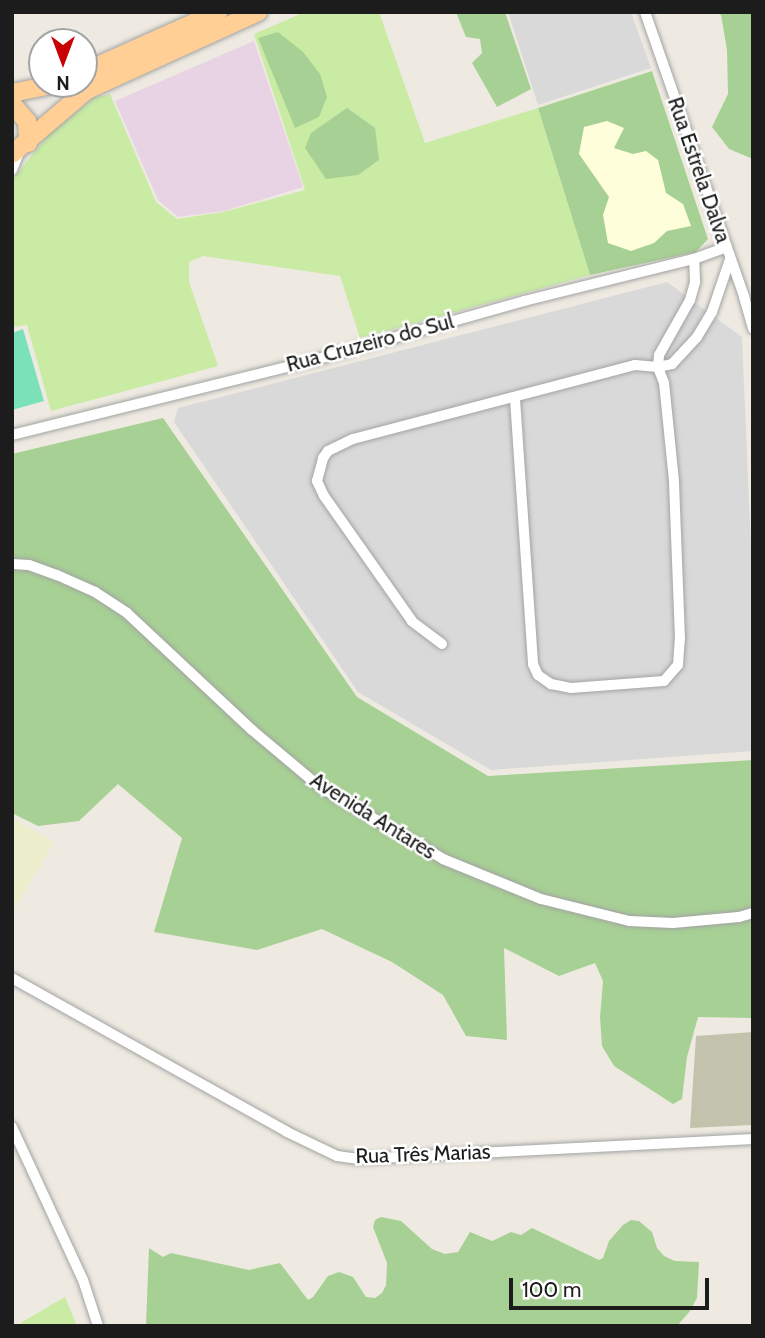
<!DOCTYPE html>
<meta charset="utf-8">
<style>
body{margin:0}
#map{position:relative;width:765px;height:1338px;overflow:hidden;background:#eeeae1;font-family:Cabin,sans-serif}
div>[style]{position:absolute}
.residential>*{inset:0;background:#dad9d9}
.industrial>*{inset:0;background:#e8d3e4}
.education>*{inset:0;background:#fffeda}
.construction>*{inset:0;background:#c3c2ad}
.farmland>*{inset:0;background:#eceecb}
.grass>*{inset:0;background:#c9eba4}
.forest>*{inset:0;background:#a7d094}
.pitch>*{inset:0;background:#7be1b8}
.roads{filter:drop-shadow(0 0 2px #a3a3a3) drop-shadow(0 0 2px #a3a3a3)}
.street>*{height:10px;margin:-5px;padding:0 5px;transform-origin:5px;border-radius:5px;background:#fff}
.primary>*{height:18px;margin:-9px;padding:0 9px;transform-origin:9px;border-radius:9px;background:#ffcf96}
span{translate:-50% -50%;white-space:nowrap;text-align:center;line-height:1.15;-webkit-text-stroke:5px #fff;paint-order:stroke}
.street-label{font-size:21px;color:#1c1c1c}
.frame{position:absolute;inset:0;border:14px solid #1c1c1c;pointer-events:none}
.north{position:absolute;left:28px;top:28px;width:70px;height:70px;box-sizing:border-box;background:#fff;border:2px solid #a4a4a4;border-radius:50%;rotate:180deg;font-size:19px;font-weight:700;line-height:28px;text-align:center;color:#1c1c1c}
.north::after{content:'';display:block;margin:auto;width:24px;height:32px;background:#c90004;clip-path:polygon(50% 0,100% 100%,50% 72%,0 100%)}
.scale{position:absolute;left:509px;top:1278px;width:200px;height:32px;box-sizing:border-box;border:4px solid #1c1c1c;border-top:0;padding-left:9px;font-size:21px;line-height:24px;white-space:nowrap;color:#1c1c1c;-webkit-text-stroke:5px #fff;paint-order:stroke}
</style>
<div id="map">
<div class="residential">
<i style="clip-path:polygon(508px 12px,631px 12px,651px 68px,538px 105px)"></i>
<i style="clip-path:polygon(667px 282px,742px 337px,753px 595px,753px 751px,491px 770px,358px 692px,174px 422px,178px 408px)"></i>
</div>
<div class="industrial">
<i style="clip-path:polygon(254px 41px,303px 187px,224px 211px,178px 217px,158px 200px,115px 101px)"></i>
</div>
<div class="education">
<i style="clip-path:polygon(652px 71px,708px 239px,696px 252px,590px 275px,538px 108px)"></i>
</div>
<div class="construction">
<i style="clip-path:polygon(753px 1032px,753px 1125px,690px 1128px,696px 1036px)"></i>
</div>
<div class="farmland">
<i style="clip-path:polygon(12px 818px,54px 842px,12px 914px)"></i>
</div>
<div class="grass">
<i style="clip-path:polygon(305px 12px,379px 12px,425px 143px,538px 108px,590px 275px,360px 338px,340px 276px,203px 256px,189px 262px,189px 282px,218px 366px,51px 411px,27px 325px,12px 327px,12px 180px,49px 134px,94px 98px,110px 94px,156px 202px,177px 219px,223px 212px,305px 190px,254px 34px)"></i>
<i style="clip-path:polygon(65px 1297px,77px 1326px,20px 1326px,22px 1322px)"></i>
</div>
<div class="forest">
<i style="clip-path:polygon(456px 12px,505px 12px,531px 89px,497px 107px,472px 63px,482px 53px,480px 39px,466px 37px)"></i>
<i style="clip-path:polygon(716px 12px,753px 12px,753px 159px,729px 149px,712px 127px,728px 94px,727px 50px,721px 15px)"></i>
<i style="clip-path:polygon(278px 32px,303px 52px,320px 74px,327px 97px,319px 117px,295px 128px,258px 38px)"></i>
<i style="clip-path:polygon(evenodd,652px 71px,708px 239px,696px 252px,590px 275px,538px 108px,652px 71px,607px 121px,624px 128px,614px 148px,633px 154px,646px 151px,658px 160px,666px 193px,683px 204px,691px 226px,667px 231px,654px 243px,631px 251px,608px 243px,603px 215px,609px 197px,579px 154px,584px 127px,607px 121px)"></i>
<i style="clip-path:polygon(347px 108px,375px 128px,379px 160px,358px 175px,326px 179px,305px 148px,311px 133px)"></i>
<i style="clip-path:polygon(163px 418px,357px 697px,488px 776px,753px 760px,753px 1018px,698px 1017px,687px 1057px,682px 1099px,673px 1104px,614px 1066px,602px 1046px,600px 1017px,603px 981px,595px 963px,559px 976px,504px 948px,507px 1040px,466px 1036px,443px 995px,392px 962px,322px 929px,257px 950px,154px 932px,182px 838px,118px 784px,79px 821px,38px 826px,12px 813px,12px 454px)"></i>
<i style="clip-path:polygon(381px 1217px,401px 1221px,432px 1249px,445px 1254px,458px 1252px,470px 1232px,492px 1241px,511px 1232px,521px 1235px,532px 1228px,599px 1260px,603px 1258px,609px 1241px,623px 1225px,631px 1220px,639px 1221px,652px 1232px,657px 1248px,664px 1256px,675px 1261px,699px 1262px,697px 1298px,690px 1311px,677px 1326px,146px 1326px,149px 1248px,163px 1257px,171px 1253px,249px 1270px,280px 1263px,308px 1300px,313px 1297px,328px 1276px,339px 1272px,353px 1277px,366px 1297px,375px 1298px,382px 1293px,386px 1285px,387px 1263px,373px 1227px,375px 1220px)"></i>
</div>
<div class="pitch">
<i style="clip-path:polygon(23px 329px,44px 401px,12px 410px,12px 333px)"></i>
</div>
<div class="roads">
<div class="street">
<i style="left:645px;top:12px;width:302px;rotate:70.8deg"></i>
<i style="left:744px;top:297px;width:33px;rotate:74deg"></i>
<i style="left:12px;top:170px;width:22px;rotate:-68deg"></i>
<i style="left:515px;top:399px;width:266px;rotate:86.1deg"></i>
<i style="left:533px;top:664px;width:12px;rotate:66deg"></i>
<i style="left:538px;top:675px;width:16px;rotate:35deg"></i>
<i style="left:551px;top:684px;width:20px;rotate:11deg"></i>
<i style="left:571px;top:688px;width:93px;rotate:-4.3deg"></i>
<i style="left:664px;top:681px;width:21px;rotate:-49deg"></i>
<i style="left:678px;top:665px;width:26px;rotate:-86deg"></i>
<i style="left:680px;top:639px;width:158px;rotate:-92.2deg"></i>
<i style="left:674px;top:481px;width:99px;rotate:-95.8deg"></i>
<i style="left:664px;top:383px;width:17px;rotate:-111deg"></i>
<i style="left:658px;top:367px;width:12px;rotate:-85deg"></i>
<i style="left:659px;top:355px;width:63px;rotate:-60.6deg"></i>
<i style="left:690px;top:300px;width:19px;rotate:-74deg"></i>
<i style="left:695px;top:282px;width:23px;rotate:-92deg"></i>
<i style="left:12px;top:435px;width:315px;rotate:-13.9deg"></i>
<i style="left:318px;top:359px;width:214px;rotate:-15.7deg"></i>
<i style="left:524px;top:301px;width:175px;rotate:-13.9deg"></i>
<i style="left:694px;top:259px;width:35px;rotate:-20deg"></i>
<i style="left:12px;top:564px;width:17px;rotate:3deg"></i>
<i style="left:29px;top:565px;width:30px;rotate:20deg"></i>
<i style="left:57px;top:575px;width:42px;rotate:24.1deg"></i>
<i style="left:95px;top:592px;width:38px;rotate:33deg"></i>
<i style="left:127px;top:613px;width:171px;rotate:43.1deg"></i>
<i style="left:252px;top:730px;width:89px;rotate:40deg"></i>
<i style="left:320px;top:787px;width:143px;rotate:30.3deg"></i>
<i style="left:443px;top:859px;width:106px;rotate:22.2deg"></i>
<i style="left:541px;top:899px;width:91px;rotate:14deg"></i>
<i style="left:629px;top:921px;width:44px;rotate:2.6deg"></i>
<i style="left:673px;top:923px;width:66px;rotate:-5.2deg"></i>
<i style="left:739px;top:917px;width:15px;rotate:-16deg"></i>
<i style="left:442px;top:644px;width:38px;rotate:-143deg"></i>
<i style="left:412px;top:621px;width:153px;rotate:-125.1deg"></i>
<i style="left:324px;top:496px;width:17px;rotate:-115deg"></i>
<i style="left:317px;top:481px;width:24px;rotate:-75deg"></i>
<i style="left:323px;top:458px;width:9px;rotate:-54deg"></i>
<i style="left:328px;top:451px;width:28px;rotate:-26deg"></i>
<i style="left:353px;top:439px;width:292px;rotate:-14.7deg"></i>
<i style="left:635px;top:365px;width:23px;rotate:5deg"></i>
<i style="left:658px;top:367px;width:14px;rotate:-12deg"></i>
<i style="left:672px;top:364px;width:37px;rotate:-47deg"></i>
<i style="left:697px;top:337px;width:29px;rotate:-59deg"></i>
<i style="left:712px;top:312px;width:56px;rotate:-71.2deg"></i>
<i style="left:12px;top:978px;width:315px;rotate:29.2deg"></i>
<i style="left:287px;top:1132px;width:55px;rotate:25.6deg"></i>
<i style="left:337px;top:1156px;width:22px;rotate:8deg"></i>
<i style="left:359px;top:1159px;width:395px;rotate:-2.9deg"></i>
<i style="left:12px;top:1127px;width:169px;rotate:65.1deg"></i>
<i style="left:83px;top:1280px;width:48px;rotate:71.9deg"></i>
</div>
<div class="primary">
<i style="left:84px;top:72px;width:147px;rotate:-24.1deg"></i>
<i style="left:12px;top:93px;width:45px;rotate:-11.6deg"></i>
<i style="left:12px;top:104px;width:23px;rotate:49deg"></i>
<i style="left:27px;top:121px;width:22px;rotate:87deg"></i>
<i style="left:12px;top:154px;width:99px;rotate:-40.5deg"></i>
<i style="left:87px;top:90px;width:188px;rotate:-24.5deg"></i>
</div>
</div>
<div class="street-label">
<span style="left:699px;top:170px;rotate:71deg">Rua Estrela Dalva</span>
<span style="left:370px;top:343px;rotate:-15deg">Rua Cruzeiro do Sul</span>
<span style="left:373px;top:816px;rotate:32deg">Avenida Antares</span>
<span style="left:423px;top:1154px;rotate:-2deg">Rua Três Marias</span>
</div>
<div class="frame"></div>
<div class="north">N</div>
<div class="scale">100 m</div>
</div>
